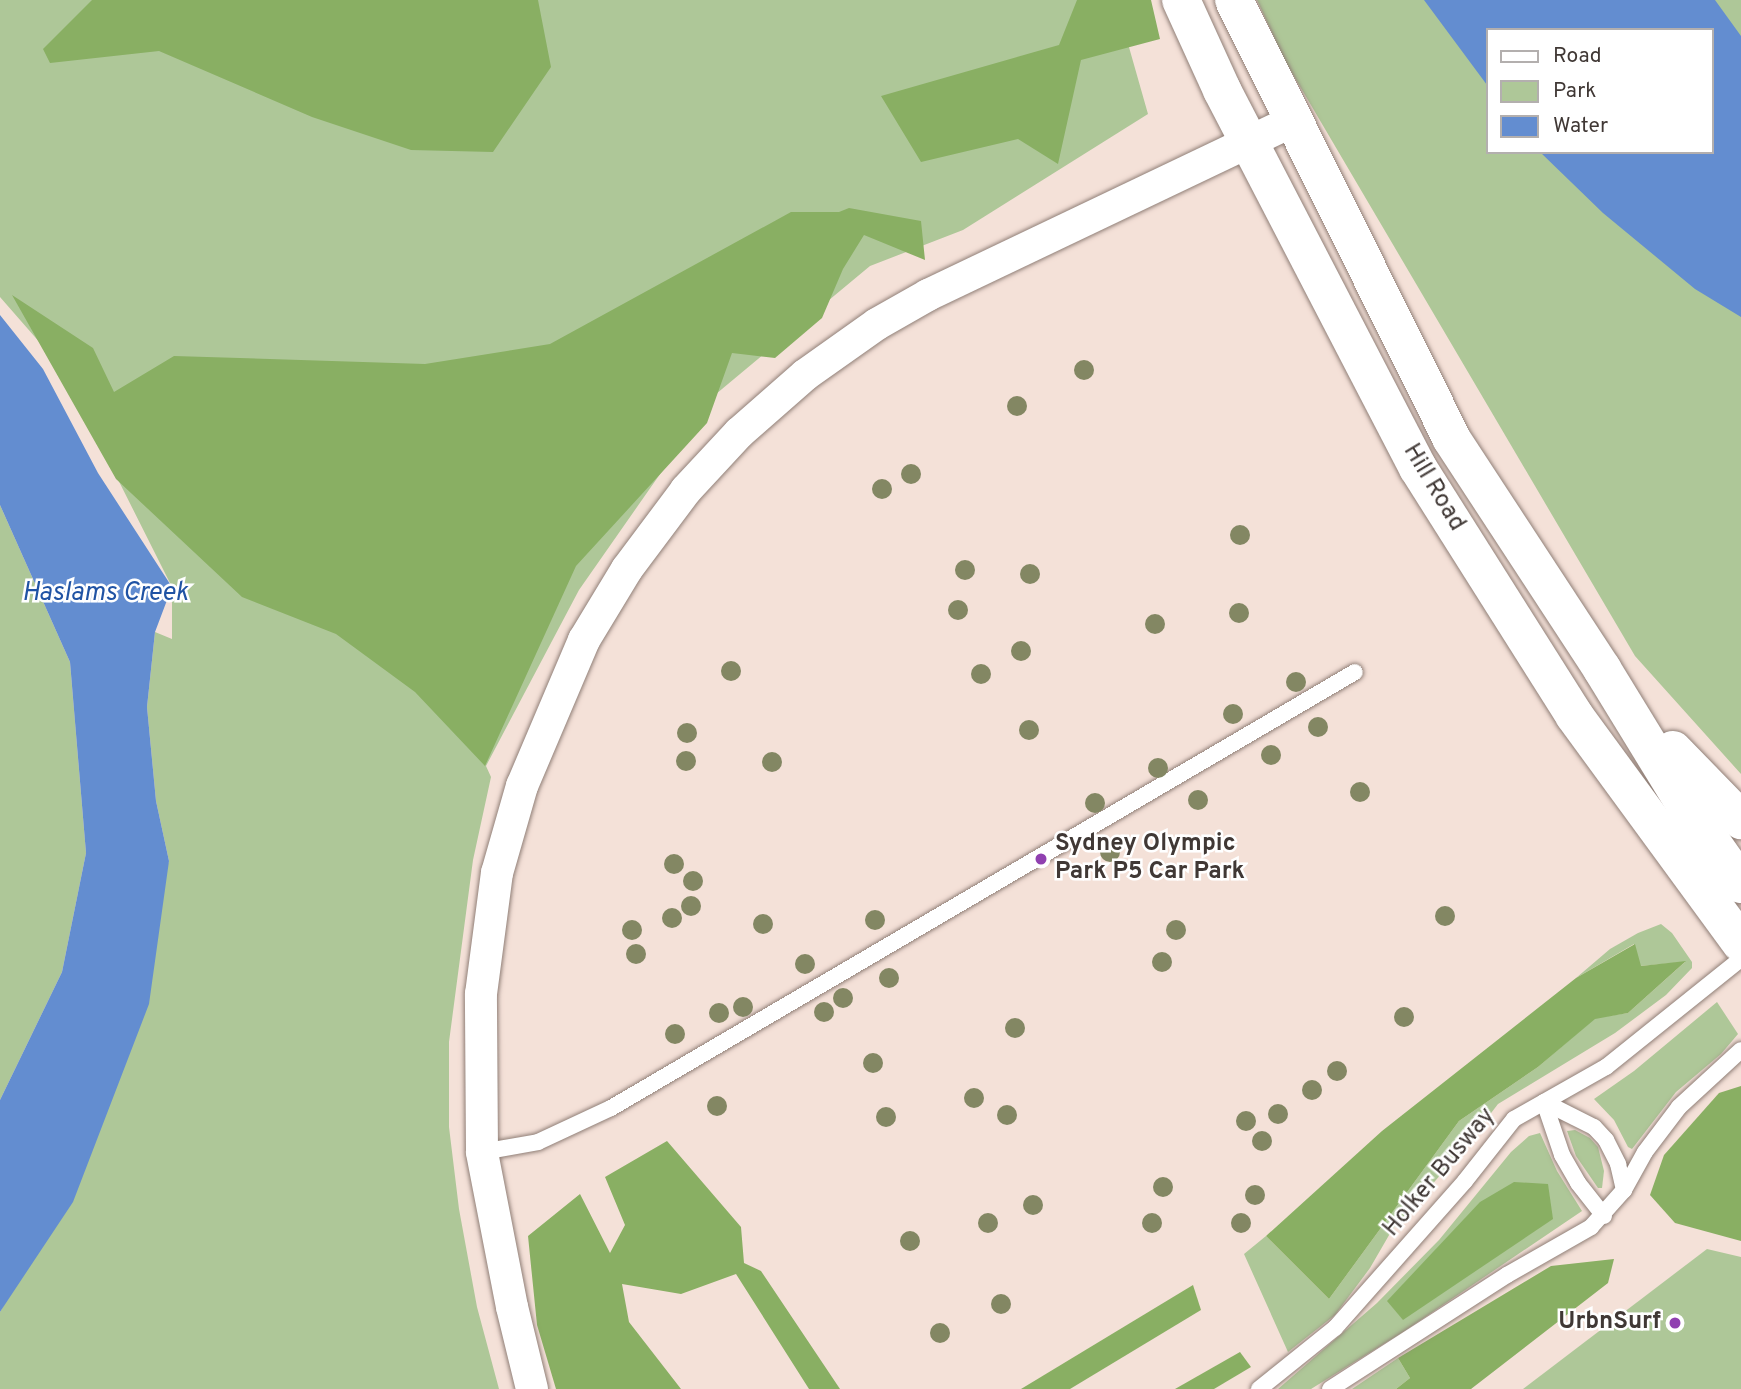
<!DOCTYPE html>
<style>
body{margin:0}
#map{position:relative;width:1741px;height:1389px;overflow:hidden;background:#f4e1d8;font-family:Overpass,sans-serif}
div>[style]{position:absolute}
.green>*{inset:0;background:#aec798}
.forest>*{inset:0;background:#89af63}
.water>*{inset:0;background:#638dd0}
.roads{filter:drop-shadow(0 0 2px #907f77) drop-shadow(0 0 2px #907f77)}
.lane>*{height:16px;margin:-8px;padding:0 8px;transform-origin:8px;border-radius:8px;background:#fff}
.street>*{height:32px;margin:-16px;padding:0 16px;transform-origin:16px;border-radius:16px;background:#fff}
.secondary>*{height:38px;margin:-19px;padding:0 19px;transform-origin:19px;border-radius:19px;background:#fff}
.trees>*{width:20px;height:20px;margin:-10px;border-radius:50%;background:#838763}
.dots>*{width:19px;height:19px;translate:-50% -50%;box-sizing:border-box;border:4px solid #fff;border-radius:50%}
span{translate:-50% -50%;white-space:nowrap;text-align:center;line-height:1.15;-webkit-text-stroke:5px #fff;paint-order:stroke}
.street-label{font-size:24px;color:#403835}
.poi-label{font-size:24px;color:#403835;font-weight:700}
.left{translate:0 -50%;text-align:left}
.right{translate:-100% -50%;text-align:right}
.water-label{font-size:26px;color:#2053a4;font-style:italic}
.legend{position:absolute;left:1486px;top:28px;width:228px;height:126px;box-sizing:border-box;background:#fff;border:2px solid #b3afae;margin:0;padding:9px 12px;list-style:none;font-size:21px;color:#403835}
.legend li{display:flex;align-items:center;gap:14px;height:35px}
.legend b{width:35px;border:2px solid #b3afae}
</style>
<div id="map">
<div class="green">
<i style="clip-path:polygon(0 0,1115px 0,1117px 5px,1148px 114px,963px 230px,870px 266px,716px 394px,579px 590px,486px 766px,491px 777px,473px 860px,449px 1042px,449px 1127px,459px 1209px,477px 1307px,499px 1389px,0 1389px,0 1312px,9px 1296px,169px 861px,156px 801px,147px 707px,155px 632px,172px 639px,172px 587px,62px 368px,0 297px)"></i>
<i style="clip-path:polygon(evenodd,1257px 0,1741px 0,1741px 774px,1635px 656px,1285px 61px,1257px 0,1487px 30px,1711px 30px,1711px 152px,1487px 152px,1487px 30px)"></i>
<i style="clip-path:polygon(0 505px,70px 662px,86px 853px,62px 972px,0 1100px)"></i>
<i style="clip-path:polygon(1661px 924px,1672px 933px,1692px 962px,1692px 968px,1666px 995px,1615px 1033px,1498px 1104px,1465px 1147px,1392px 1230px,1370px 1268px,1335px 1315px,1288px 1352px,1244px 1254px,1266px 1236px,1329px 1299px,1459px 1121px,1538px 1067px,1595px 1018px,1628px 1013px,1685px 962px,1640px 966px,1634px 944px,1576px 978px,1610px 949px,1638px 933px)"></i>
<i style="clip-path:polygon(1717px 1002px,1738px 1034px,1721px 1054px,1676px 1092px,1632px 1149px,1628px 1147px,1614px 1120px,1594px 1099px,1634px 1071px)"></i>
<i style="clip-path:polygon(1575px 1130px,1590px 1138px,1598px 1147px,1604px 1171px,1602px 1188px,1598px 1188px,1576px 1156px,1567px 1131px)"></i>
<i style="clip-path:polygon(1540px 1133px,1557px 1171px,1582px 1211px,1403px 1332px,1311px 1389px,1278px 1389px,1377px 1303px,1439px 1240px,1511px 1152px,1529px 1136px)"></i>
<i style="clip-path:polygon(1707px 1249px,1741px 1257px,1741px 1389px,1523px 1389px)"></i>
<i style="clip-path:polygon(1398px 1358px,1410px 1378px,1396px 1389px,1352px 1389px)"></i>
</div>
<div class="forest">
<i style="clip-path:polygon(92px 0,538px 0,551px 67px,493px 152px,411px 150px,312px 117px,159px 51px,50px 63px,43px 49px)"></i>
<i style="clip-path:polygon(1077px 0,1151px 0,1160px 39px,1081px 60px,1058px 164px,1018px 139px,921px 162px,881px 96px,1059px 45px)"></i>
<i style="clip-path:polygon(849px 208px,921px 221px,925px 260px,864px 235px,843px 269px,822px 318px,775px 358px,732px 353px,707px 423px,576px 566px,485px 766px,415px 692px,336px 634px,242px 597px,116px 479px,12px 295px,93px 348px,114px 392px,174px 356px,425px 364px,550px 344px,791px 212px,839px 212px)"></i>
<i style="clip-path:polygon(1635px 944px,1641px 966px,1686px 961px,1628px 1013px,1595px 1019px,1538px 1067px,1459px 1121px,1329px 1299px,1266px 1236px,1382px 1131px,1576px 978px)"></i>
<i style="clip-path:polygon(1741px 1086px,1741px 1241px,1675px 1223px,1650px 1195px,1664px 1155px,1719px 1093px)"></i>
<i style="clip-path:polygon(667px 1141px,741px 1227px,744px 1263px,761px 1271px,840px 1389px,809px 1389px,736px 1274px,681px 1294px,622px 1284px,629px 1322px,681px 1389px,556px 1389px,537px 1325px,528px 1236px,580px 1194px,610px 1253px,625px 1225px,605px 1177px)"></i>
<i style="clip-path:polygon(1514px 1182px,1548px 1184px,1553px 1219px,1403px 1320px,1387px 1301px,1480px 1202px)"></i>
<i style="clip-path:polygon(1614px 1259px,1608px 1283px,1471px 1389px,1396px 1389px,1410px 1378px,1398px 1358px,1551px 1266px)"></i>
<i style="clip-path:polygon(1193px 1285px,1201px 1310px,1070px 1389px,1021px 1389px)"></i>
<i style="clip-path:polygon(1240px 1352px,1251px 1367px,1214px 1389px,1175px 1389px)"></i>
</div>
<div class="water">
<i style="clip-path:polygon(1424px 0,1715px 0,1741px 36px,1741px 317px,1695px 289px,1603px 213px,1540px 152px,1711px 152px,1711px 30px,1487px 30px,1487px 85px)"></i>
<i style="clip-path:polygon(0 315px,43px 369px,98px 473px,172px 587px,155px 632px,147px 707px,156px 801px,169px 861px,149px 1004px,73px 1202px,0 1312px,0 1100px,62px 972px,86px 853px,70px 662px,0 505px)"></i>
</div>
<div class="roads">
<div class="lane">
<i style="left:1544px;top:1102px;width:56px;rotate:71.2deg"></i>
<i style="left:1562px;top:1155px;width:32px;rotate:60deg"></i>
<i style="left:1578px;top:1183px;width:42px;rotate:51.8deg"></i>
<i style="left:1544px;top:1102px;width:56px;rotate:26.6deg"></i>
<i style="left:1594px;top:1127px;width:18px;rotate:47deg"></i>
<i style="left:1606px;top:1140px;width:27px;rotate:63deg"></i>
<i style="left:1618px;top:1164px;width:27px;rotate:77deg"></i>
<i style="left:482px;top:1152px;width:57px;rotate:-10.1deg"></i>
<i style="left:538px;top:1142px;width:81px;rotate:-25deg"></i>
<i style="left:611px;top:1108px;width:862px;rotate:-30.37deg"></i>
<i style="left:1259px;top:1389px;width:97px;rotate:-38.8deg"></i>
<i style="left:1335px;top:1328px;width:196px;rotate:-48.5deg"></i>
<i style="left:1465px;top:1181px;width:79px;rotate:-51.7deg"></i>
<i style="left:1514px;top:1119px;width:106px;rotate:-29.5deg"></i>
<i style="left:1606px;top:1067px;width:173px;rotate:-38.7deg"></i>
<i style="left:1330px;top:1389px;width:211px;rotate:-32.8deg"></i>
<i style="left:1507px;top:1275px;width:97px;rotate:-29.7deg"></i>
<i style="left:1591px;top:1227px;width:50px;rotate:-48.3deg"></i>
<i style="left:1624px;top:1190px;width:43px;rotate:-61.1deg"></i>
<i style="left:1645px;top:1152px;width:56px;rotate:-52.9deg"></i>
<i style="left:1679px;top:1107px;width:84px;rotate:-42.6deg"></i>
</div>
<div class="street">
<i style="left:532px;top:1389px;width:84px;rotate:-103.7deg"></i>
<i style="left:512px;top:1307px;width:158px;rotate:-101deg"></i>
<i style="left:482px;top:1152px;width:158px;rotate:-90.4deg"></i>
<i style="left:481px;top:994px;width:122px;rotate:-82.5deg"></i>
<i style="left:497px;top:873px;width:91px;rotate:-74deg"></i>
<i style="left:522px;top:786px;width:159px;rotate:-67deg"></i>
<i style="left:584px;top:640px;width:83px;rotate:-58.8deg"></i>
<i style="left:627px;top:569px;width:99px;rotate:-53.2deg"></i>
<i style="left:686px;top:490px;width:78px;rotate:-47.1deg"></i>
<i style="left:739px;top:433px;width:88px;rotate:-41.3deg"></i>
<i style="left:805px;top:375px;width:88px;rotate:-35.3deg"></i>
<i style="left:877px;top:324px;width:59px;rotate:-29.6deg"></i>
<i style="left:928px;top:295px;width:403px;rotate:-25.5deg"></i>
</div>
<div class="secondary">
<i style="left:1181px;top:0;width:99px;rotate:65.5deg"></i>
<i style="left:1222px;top:90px;width:426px;rotate:62.6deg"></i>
<i style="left:1418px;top:468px;width:292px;rotate:57.7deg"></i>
<i style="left:1574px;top:715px;width:283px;rotate:53.8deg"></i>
<i style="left:1234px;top:0;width:489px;rotate:63.6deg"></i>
<i style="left:1451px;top:438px;width:276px;rotate:56.8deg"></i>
<i style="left:1602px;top:669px;width:157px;rotate:58.5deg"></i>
<i style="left:1684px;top:803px;width:99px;rotate:54.9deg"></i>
<i style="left:1673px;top:750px;width:98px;rotate:45.8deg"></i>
</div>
</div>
<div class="trees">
<i style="left:1084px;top:370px"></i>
<i style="left:1017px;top:406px"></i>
<i style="left:911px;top:474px"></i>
<i style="left:882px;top:489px"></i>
<i style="left:1240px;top:535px"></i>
<i style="left:965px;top:570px"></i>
<i style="left:1030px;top:574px"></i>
<i style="left:958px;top:610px"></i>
<i style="left:1239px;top:613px"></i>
<i style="left:1155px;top:624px"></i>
<i style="left:1021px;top:651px"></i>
<i style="left:731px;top:671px"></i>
<i style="left:981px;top:674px"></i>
<i style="left:1296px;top:682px"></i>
<i style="left:1233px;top:714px"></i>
<i style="left:1318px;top:727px"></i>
<i style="left:1029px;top:730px"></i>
<i style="left:687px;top:733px"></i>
<i style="left:1271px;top:755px"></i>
<i style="left:686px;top:761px"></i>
<i style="left:772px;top:762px"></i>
<i style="left:1158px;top:768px"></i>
<i style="left:1360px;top:792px"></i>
<i style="left:1198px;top:800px"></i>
<i style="left:1095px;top:803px"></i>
<i style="left:1110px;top:852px"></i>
<i style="left:674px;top:864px"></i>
<i style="left:693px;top:881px"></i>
<i style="left:691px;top:906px"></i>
<i style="left:1445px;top:916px"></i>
<i style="left:672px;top:918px"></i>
<i style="left:875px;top:920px"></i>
<i style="left:763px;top:924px"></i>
<i style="left:632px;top:930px"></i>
<i style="left:1176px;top:930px"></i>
<i style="left:636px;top:954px"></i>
<i style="left:1162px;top:962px"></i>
<i style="left:805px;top:964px"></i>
<i style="left:889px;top:978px"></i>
<i style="left:843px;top:998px"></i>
<i style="left:743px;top:1007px"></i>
<i style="left:824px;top:1012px"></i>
<i style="left:719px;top:1013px"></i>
<i style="left:1404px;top:1017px"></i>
<i style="left:1015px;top:1028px"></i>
<i style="left:675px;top:1034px"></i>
<i style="left:873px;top:1063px"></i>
<i style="left:1337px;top:1071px"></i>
<i style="left:1312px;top:1090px"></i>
<i style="left:974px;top:1098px"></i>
<i style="left:717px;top:1106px"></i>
<i style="left:1278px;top:1114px"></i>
<i style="left:1007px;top:1115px"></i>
<i style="left:886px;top:1117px"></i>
<i style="left:1246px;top:1121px"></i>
<i style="left:1262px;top:1141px"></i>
<i style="left:1163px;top:1187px"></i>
<i style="left:1255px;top:1195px"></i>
<i style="left:1033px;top:1205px"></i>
<i style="left:988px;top:1223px"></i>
<i style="left:1152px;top:1223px"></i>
<i style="left:1241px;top:1223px"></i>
<i style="left:910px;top:1241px"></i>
<i style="left:1001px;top:1304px"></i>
<i style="left:940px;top:1333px"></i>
</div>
<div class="dots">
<i style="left:1041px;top:859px;background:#9040b0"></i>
<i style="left:1675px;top:1323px;background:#9040b0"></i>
</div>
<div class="street-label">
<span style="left:1433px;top:488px;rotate:59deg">Hill Road</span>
<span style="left:1440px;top:1173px;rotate:-50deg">Holker Busway</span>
</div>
<div class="poi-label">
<span class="left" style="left:1055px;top:859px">Sydney Olympic<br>Park P5 Car Park</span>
<span class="right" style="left:1661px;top:1323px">UrbnSurf</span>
</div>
<div class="water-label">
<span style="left:105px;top:594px">Haslams Creek</span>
</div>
<ul class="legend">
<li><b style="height:9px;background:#fff"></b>Road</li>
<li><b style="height:19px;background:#aec798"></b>Park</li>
<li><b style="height:19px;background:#638dd0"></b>Water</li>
</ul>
</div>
